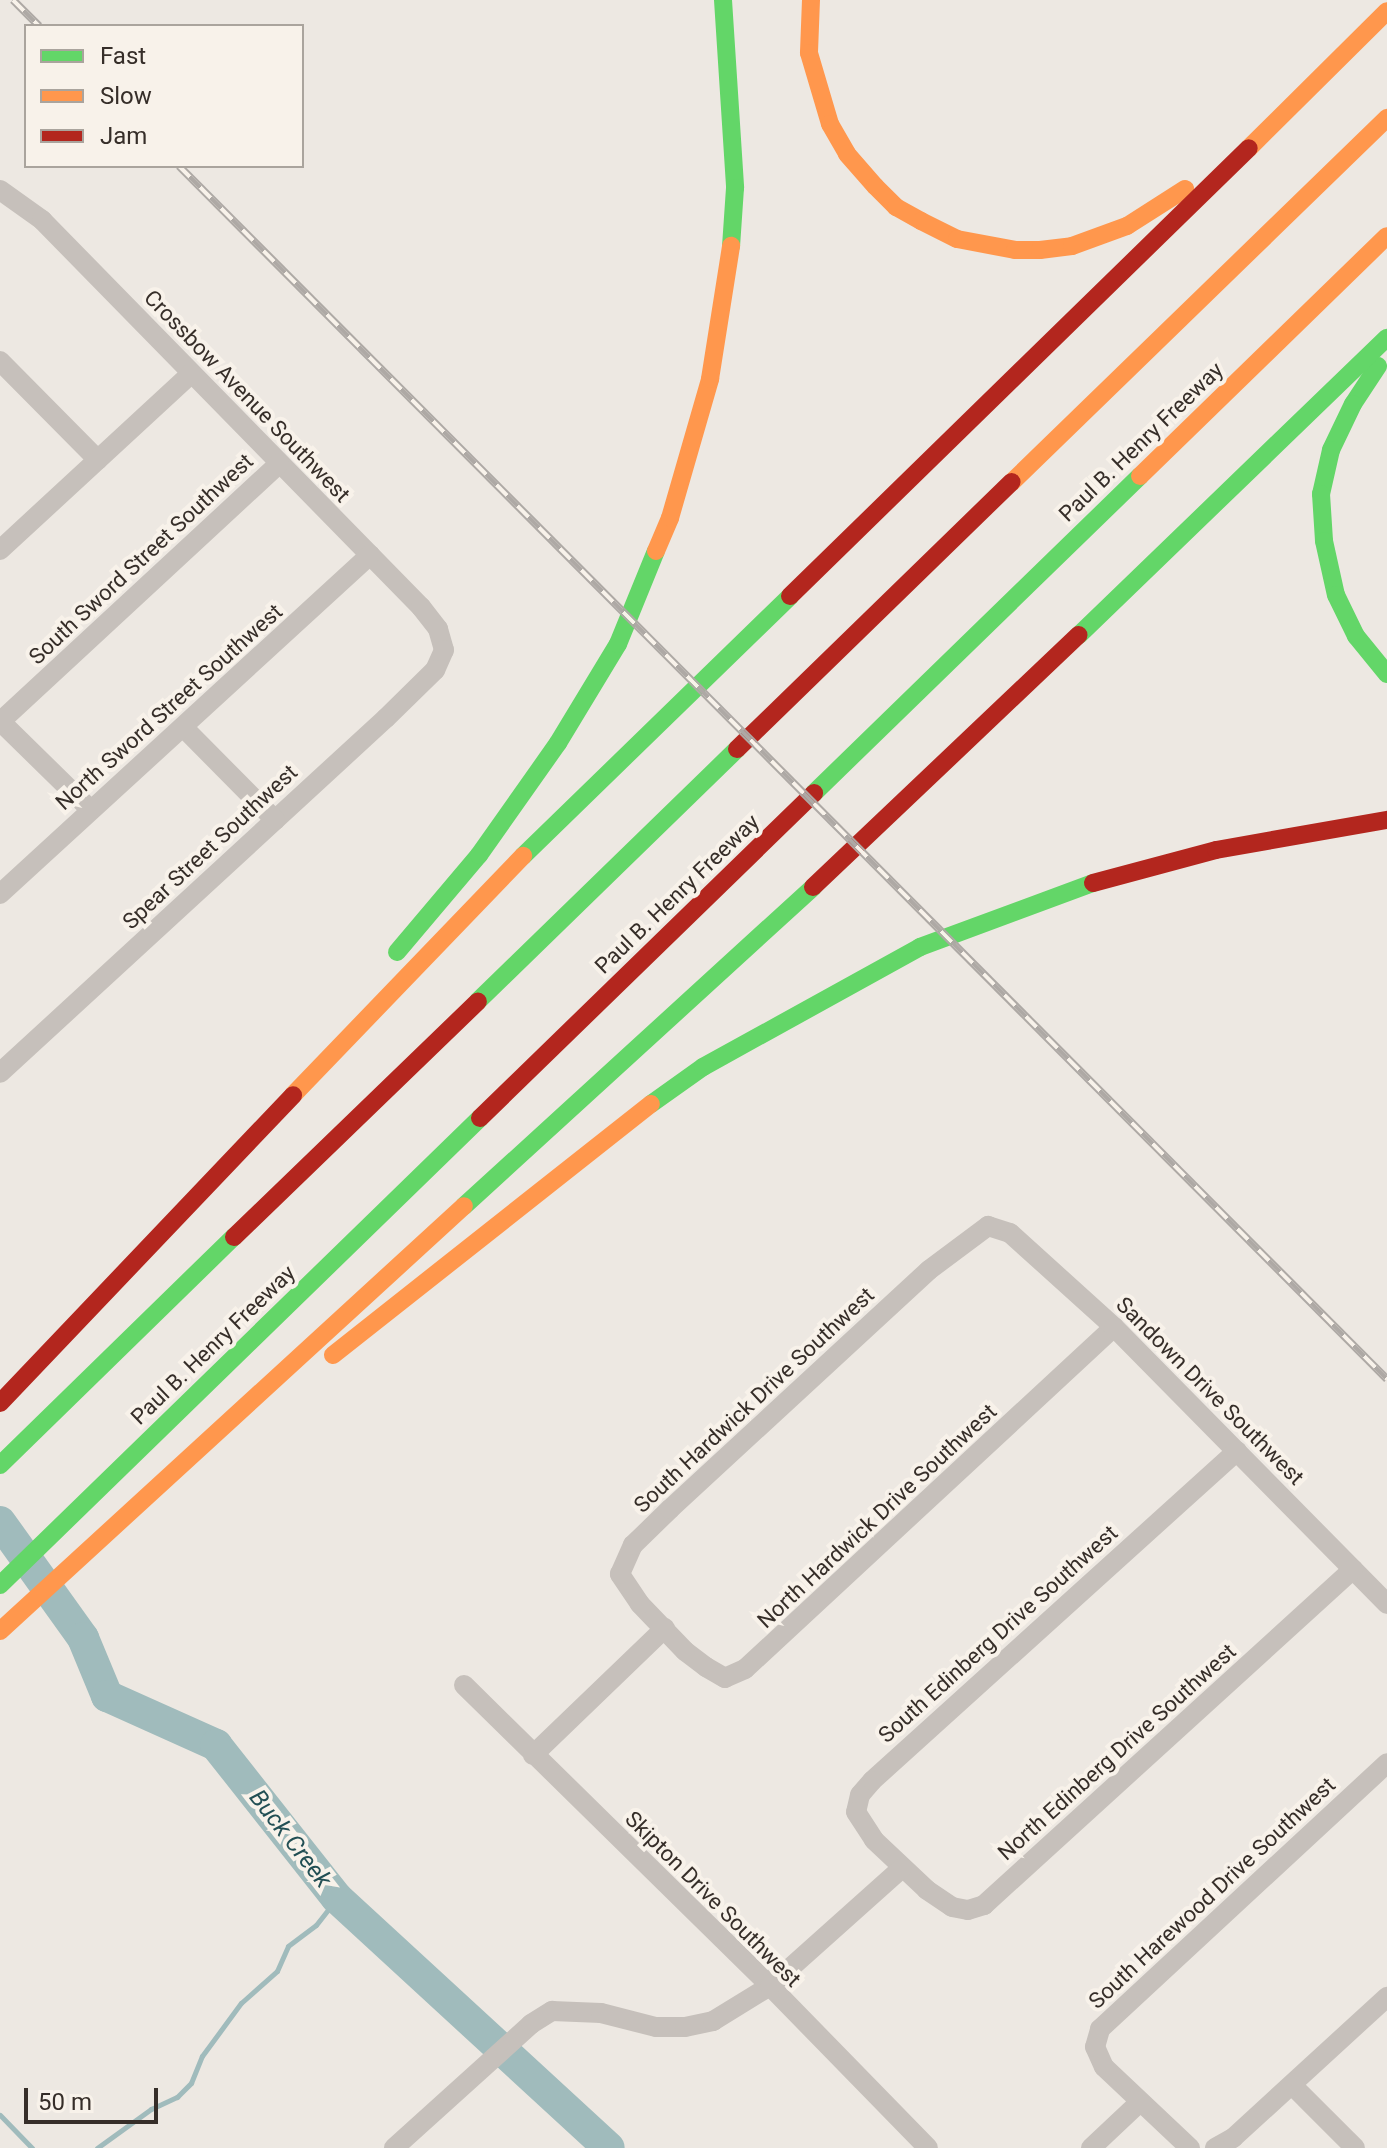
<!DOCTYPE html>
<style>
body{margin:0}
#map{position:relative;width:1387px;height:2148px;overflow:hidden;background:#ede8e2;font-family:Roboto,sans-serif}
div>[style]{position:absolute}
.stream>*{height:5px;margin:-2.5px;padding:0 2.5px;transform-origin:2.5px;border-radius:2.5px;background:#a0bbbc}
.river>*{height:32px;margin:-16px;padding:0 16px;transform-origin:16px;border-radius:16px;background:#a0bbbc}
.street>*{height:20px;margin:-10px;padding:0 10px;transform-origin:10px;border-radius:10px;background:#c6c0bb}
.fast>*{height:18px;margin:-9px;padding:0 9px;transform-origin:9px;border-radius:9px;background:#63d668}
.slow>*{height:18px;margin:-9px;padding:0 9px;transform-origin:9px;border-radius:9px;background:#ff974d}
.jam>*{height:18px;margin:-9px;padding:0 9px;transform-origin:9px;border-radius:9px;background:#b3261e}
.rail>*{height:8px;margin-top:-4px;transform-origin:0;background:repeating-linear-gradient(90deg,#f8f2ea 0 15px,#aea9a5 0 30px);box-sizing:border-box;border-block:2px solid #aea9a5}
span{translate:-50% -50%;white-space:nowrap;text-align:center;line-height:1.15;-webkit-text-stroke:8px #f8f2ea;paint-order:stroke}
.street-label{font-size:22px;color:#362e29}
.water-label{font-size:24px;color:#224f54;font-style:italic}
.legend{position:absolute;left:24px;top:24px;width:280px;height:144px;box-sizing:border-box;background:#f8f2ea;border:2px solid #aaa49d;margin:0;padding:10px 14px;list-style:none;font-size:24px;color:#362e29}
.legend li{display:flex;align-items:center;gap:16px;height:40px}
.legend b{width:40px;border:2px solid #aaa49d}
.scale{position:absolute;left:24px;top:2088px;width:134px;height:36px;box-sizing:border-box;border:4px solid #362e29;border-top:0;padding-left:10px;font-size:24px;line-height:28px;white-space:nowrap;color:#362e29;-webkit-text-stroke:6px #f8f2ea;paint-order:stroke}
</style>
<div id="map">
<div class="stream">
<i style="left:0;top:2115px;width:46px;rotate:45.9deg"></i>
<i style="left:97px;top:2148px;width:67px;rotate:-35.8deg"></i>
<i style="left:151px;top:2109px;width:29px;rotate:-25deg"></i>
<i style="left:177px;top:2097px;width:20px;rotate:-45deg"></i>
<i style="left:191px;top:2083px;width:29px;rotate:-68deg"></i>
<i style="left:202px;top:2056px;width:66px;rotate:-53.7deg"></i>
<i style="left:241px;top:2003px;width:48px;rotate:-41.6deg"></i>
<i style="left:277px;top:1971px;width:27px;rotate:-66deg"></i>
<i style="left:288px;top:1946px;width:35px;rotate:-37deg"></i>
<i style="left:316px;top:1925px;width:34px;rotate:-52deg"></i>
</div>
<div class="river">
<i style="left:0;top:1522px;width:143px;rotate:54.4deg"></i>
<i style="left:83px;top:1638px;width:63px;rotate:67.5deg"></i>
<i style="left:107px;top:1696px;width:120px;rotate:24.2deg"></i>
<i style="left:216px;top:1745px;width:195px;rotate:51.7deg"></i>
<i style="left:337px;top:1898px;width:369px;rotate:42.6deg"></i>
</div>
<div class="street">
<i style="left:0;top:190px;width:52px;rotate:35.5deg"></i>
<i style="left:42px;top:220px;width:542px;rotate:45.6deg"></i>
<i style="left:421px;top:607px;width:28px;rotate:52deg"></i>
<i style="left:438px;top:629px;width:22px;rotate:74deg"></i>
<i style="left:444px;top:650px;width:22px;rotate:114deg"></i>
<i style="left:435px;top:670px;width:69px;rotate:135.6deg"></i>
<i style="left:386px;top:718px;width:524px;rotate:137.4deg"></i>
<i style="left:0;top:361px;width:139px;rotate:45.3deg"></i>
<i style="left:0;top:550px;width:260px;rotate:-42.7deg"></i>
<i style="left:0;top:721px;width:127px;rotate:44.4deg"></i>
<i style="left:0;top:722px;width:380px;rotate:-42.8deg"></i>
<i style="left:183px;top:727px;width:131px;rotate:45.3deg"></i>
<i style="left:0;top:894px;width:502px;rotate:-42.5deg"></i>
<i style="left:1114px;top:1327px;width:503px;rotate:137.17deg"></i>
<i style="left:745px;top:1669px;width:22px;rotate:156deg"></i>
<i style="left:725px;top:1678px;width:22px;rotate:-150deg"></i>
<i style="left:706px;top:1667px;width:26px;rotate:-143deg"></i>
<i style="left:685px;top:1651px;width:65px;rotate:-133.8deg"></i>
<i style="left:640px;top:1604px;width:36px;rotate:-124deg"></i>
<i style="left:620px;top:1574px;width:32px;rotate:-66deg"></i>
<i style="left:633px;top:1545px;width:52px;rotate:-44.2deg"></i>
<i style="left:670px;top:1509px;width:352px;rotate:-42.7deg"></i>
<i style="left:929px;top:1270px;width:74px;rotate:-36.7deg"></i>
<i style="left:988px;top:1226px;width:23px;rotate:18deg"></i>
<i style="left:1010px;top:1233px;width:140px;rotate:42.1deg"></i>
<i style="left:1114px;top:1327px;width:389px;rotate:45.4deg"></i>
<i style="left:1237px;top:1451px;width:492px;rotate:137.9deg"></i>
<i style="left:872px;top:1781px;width:18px;rotate:131deg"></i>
<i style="left:860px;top:1795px;width:17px;rotate:103deg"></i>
<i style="left:856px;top:1812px;width:33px;rotate:57deg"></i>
<i style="left:874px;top:1840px;width:73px;rotate:43.3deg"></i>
<i style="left:927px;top:1890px;width:30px;rotate:34deg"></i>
<i style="left:952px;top:1907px;width:16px;rotate:11deg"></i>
<i style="left:968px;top:1910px;width:17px;rotate:-17deg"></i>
<i style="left:984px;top:1905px;width:499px;rotate:-42.3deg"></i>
<i style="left:464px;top:1685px;width:429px;rotate:44.5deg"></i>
<i style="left:770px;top:1986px;width:226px;rotate:45.7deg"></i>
<i style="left:533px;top:1755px;width:183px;rotate:-43.9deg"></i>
<i style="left:1292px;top:2085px;width:89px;rotate:45deg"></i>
<i style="left:394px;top:2148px;width:185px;rotate:-42.1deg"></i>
<i style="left:531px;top:2024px;width:25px;rotate:-32deg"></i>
<i style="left:552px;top:2011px;width:49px;rotate:2.3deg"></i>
<i style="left:601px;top:2013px;width:57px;rotate:14.3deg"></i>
<i style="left:656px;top:2027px;width:29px"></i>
<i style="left:685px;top:2027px;width:29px;rotate:-12deg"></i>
<i style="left:713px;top:2021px;width:67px;rotate:-31.6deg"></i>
<i style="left:770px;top:1986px;width:177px;rotate:-41.8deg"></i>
<i style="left:1091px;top:2148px;width:66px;rotate:-43.2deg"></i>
<i style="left:1190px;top:2148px;width:118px;rotate:-136.7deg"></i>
<i style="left:1104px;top:2067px;width:22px;rotate:-114deg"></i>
<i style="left:1095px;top:2047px;width:19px;rotate:-74deg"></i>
<i style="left:1100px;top:2029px;width:391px;rotate:-42.8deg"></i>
<i style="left:1215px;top:2148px;width:21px;rotate:-29deg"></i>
<i style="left:1233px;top:2138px;width:209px;rotate:-42.5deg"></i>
</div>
<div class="fast">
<i style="left:723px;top:0;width:188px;rotate:86.3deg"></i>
<i style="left:735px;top:188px;width:58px;rotate:93.9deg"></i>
<i style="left:1378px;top:366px;width:45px;rotate:123.3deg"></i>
<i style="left:1353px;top:404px;width:51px;rotate:115.6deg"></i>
<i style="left:1331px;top:450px;width:45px;rotate:102.8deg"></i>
<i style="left:1321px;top:494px;width:47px;rotate:86.3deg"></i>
<i style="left:1324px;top:541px;width:55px;rotate:77.5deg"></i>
<i style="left:1336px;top:595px;width:46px;rotate:64deg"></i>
<i style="left:1356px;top:636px;width:49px;rotate:50.8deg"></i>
<i style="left:1079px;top:635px;width:428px;rotate:-44deg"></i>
<i style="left:814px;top:793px;width:455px;rotate:-44.2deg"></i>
<i style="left:523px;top:856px;width:373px;rotate:-44.2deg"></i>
<i style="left:397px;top:952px;width:127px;rotate:-49.8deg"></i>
<i style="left:479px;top:855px;width:137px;rotate:-54.8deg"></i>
<i style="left:558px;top:743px;width:116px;rotate:-58.8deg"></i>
<i style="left:618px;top:644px;width:100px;rotate:-67.8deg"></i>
<i style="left:478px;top:1001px;width:361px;rotate:-44.2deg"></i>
<i style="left:651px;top:1104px;width:64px;rotate:-35.4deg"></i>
<i style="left:703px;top:1067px;width:248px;rotate:-28.9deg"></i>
<i style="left:920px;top:947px;width:184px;rotate:-20.3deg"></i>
<i style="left:464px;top:1206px;width:473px;rotate:-42.4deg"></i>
<i style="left:0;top:1465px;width:327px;rotate:-44.3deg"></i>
<i style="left:0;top:1585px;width:670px;rotate:-44.21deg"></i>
</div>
<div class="slow">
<i style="left:811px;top:0;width:53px;rotate:92.2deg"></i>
<i style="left:809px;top:53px;width:74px;rotate:73.5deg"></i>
<i style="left:830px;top:124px;width:34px;rotate:60deg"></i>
<i style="left:847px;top:154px;width:43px;rotate:48.8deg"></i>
<i style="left:875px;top:186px;width:30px;rotate:45deg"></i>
<i style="left:896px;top:207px;width:29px;rotate:29deg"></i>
<i style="left:921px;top:221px;width:40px;rotate:26.6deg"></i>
<i style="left:957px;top:239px;width:59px;rotate:10.7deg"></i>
<i style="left:1015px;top:250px;width:25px"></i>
<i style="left:1040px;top:250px;width:32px;rotate:-7deg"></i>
<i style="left:1072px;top:246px;width:59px;rotate:-20deg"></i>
<i style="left:1127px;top:226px;width:69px;rotate:-32.5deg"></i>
<i style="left:1249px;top:148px;width:194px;rotate:-44.8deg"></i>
<i style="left:1140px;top:476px;width:344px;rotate:-44.2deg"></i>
<i style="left:1012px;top:482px;width:523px;rotate:-44.15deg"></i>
<i style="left:656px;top:551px;width:36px;rotate:-67deg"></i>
<i style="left:670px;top:518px;width:145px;rotate:-73.9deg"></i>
<i style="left:710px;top:379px;width:135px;rotate:-81deg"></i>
<i style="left:293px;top:1095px;width:332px;rotate:-46.1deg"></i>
<i style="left:333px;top:1355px;width:405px;rotate:-38.3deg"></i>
<i style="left:0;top:1631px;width:629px;rotate:-42.49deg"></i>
</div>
<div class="jam">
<i style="left:790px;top:596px;width:641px;rotate:-44.31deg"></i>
<i style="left:737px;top:749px;width:383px;rotate:-44.2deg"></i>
<i style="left:1093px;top:883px;width:127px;rotate:-15deg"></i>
<i style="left:1216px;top:850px;width:174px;rotate:-10deg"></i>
<i style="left:813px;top:887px;width:366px;rotate:-43.5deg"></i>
<i style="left:480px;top:1118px;width:466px;rotate:-44.2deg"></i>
<i style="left:234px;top:1237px;width:339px;rotate:-44deg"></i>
<i style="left:0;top:1403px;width:425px;rotate:-46.4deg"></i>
</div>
<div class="rail">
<i style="left:13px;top:0;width:37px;rotate:45deg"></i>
<i style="left:179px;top:166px;width:1712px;rotate:45.12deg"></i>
</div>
<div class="street-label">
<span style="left:247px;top:396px;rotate:46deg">Crossbow Avenue Southwest</span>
<span style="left:1141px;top:442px;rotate:-44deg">Paul B. Henry Freeway</span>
<span style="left:141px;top:559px;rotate:-43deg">South Sword Street Southwest</span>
<span style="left:169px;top:707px;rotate:-42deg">North Sword Street Southwest</span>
<span style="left:210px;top:847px;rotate:-43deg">Spear Street Southwest</span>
<span style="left:677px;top:894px;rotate:-44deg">Paul B. Henry Freeway</span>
<span style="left:213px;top:1345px;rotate:-44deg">Paul B. Henry Freeway</span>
<span style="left:1210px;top:1391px;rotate:45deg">Sandown Drive Southwest</span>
<span style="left:754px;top:1400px;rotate:-43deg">South Hardwick Drive Southwest</span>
<span style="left:877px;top:1516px;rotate:-43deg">North Hardwick Drive Southwest</span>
<span style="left:998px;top:1634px;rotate:-42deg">South Edinberg Drive Southwest</span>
<span style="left:1117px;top:1752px;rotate:-42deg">North Edinberg Drive Southwest</span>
<span style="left:1212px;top:1893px;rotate:-43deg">South Harewood Drive Southwest</span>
<span style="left:713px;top:1899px;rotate:45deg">Skipton Drive Southwest</span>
</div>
<div class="water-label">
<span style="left:290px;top:1839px;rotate:52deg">Buck Creek</span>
</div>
<ul class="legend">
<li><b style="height:10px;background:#63d668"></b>Fast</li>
<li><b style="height:10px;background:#ff974d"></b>Slow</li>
<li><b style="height:10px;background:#b3261e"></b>Jam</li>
</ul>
<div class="scale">50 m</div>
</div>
